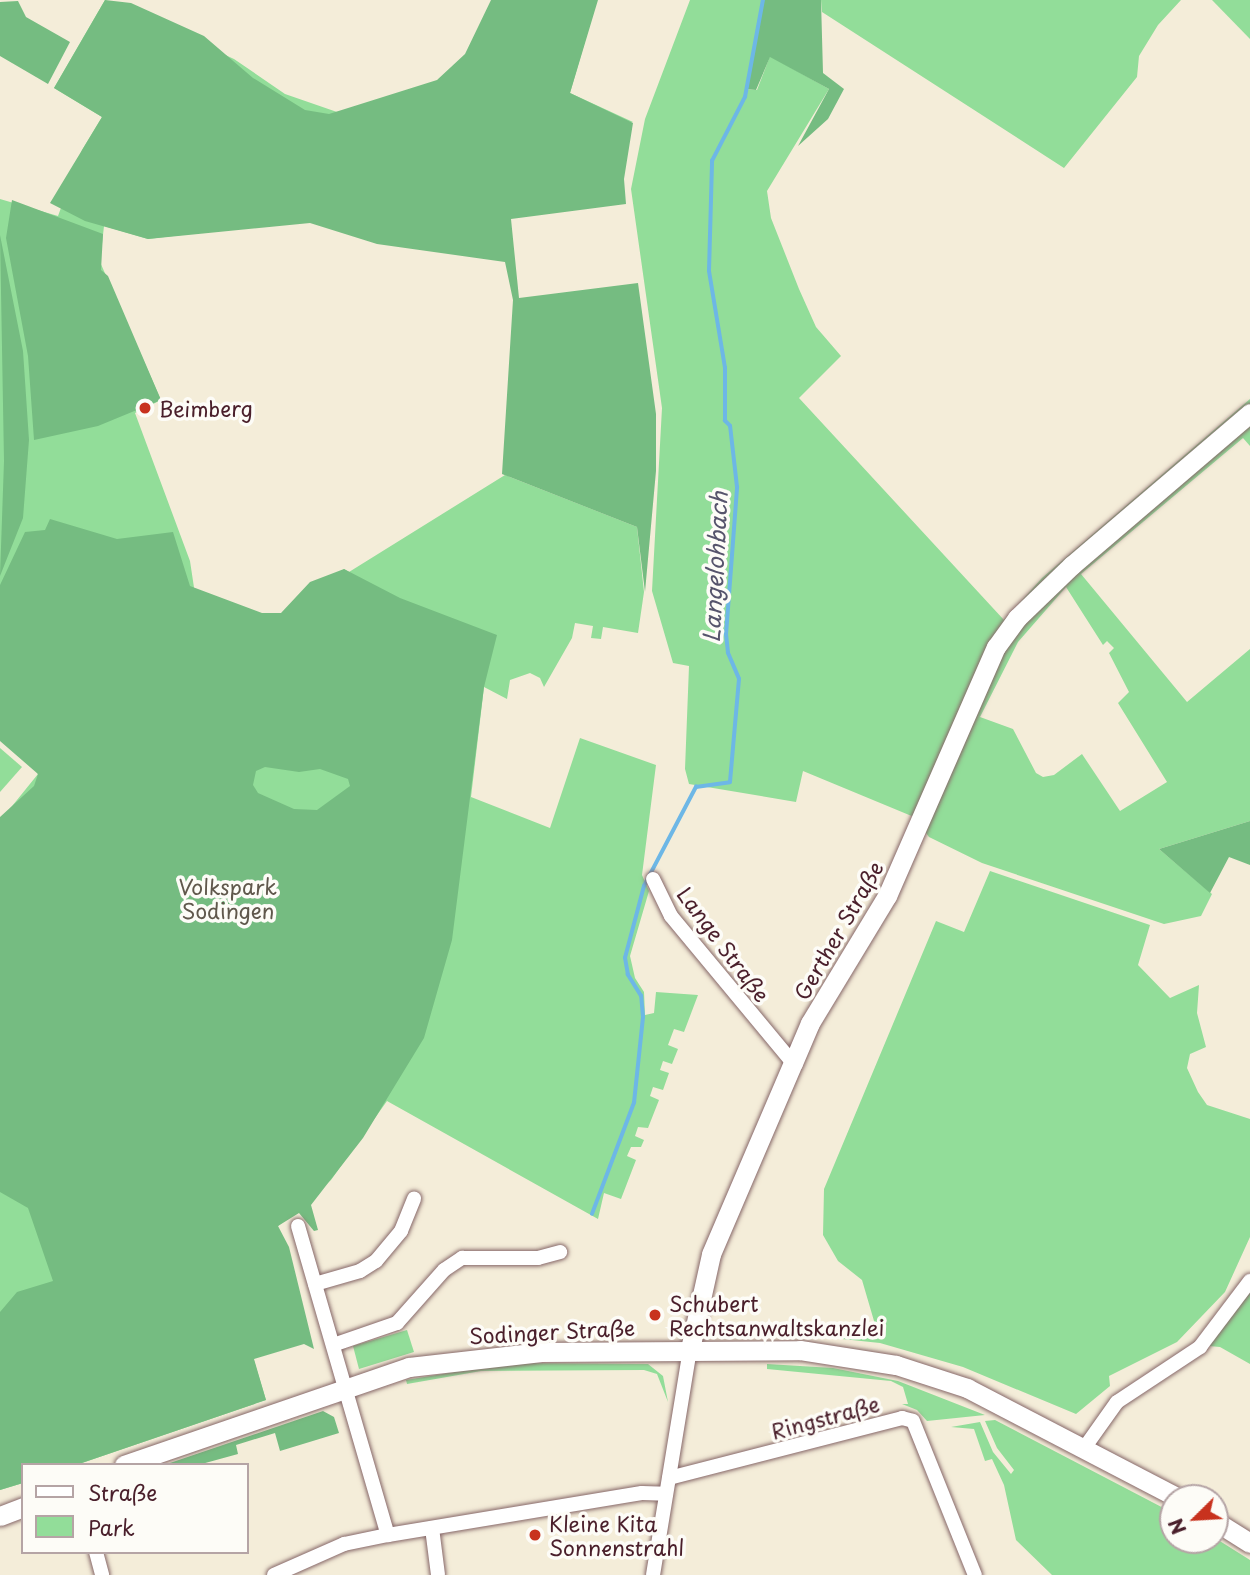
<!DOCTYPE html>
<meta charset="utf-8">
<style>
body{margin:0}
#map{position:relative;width:1250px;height:1575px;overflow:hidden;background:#f4edd9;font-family:"Playpen Sans",sans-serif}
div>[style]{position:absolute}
.green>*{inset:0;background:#92dd99}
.forest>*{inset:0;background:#75bc81}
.stream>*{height:3.5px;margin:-1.75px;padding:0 1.75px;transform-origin:1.75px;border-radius:1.75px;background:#6db7e6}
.roads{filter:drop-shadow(0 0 2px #866768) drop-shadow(0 0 2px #866768)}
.street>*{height:14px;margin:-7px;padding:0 7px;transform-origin:7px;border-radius:7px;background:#fff}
.secondary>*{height:19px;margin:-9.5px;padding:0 9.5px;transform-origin:9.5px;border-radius:9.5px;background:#fff}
.dots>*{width:19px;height:19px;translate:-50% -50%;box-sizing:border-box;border:4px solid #fdfcf7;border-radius:50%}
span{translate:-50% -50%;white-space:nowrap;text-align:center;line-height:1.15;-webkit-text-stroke:7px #fdfcf7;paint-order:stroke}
.poi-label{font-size:21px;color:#4a1f2b}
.left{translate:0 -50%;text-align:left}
.park-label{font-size:21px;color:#60584c}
.street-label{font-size:21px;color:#4a1f2b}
.water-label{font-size:23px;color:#56546c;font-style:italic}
.legend{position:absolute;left:21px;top:1463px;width:228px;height:91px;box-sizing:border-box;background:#fdfcf7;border:2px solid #b5a4a5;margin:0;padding:9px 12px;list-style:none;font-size:21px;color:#4a1f2b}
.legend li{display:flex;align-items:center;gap:14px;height:35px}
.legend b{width:35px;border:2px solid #b5a4a5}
.north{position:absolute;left:1159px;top:1484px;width:70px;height:70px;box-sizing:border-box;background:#fdfcf7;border:2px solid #b5a4a5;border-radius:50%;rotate:246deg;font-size:19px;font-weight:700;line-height:28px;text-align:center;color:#4a1f2b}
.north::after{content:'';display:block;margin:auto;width:24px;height:32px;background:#c8321e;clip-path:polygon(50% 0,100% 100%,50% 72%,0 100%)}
</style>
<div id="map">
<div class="green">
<i style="clip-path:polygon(105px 0,234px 59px,285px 94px,337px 112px,416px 99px,597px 0,570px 93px,633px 122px,316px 219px,148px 239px,104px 226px,100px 262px,161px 400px,135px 413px,190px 561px,198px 614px,294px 642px,344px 569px,349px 572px,505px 475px,637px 527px,644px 592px,638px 633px,603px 627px,601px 639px,591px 638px,593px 626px,575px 623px,572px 638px,544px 687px,540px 678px,530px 673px,510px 680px,507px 699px,484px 687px,471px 797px,550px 828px,580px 738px,656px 765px,642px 875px,649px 891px,630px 956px,635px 978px,644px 992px,645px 1015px,654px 1013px,656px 992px,698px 995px,684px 1032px,674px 1029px,668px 1045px,678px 1049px,672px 1064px,663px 1061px,660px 1070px,669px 1073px,663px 1090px,653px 1087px,650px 1096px,659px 1100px,648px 1128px,638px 1127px,635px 1136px,644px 1140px,641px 1147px,631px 1147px,627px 1156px,636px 1160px,621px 1199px,604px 1193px,598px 1219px,387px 1101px,331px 1180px,277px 1227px,252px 1354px,266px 1400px,76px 1465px,23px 1465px,23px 1483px,0 1490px,0 821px,38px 774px,0 710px,0 199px,58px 216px,82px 150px,102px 117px,54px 88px)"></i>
<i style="clip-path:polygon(evenodd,690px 0,762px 0,746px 89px,757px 90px,770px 56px,829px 89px,767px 191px,771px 218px,799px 289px,816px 327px,841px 356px,799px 398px,1004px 620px,1042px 578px,1250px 399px,1250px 446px,1243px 438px,1081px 574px,1187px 702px,1250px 649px,1250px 821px,1159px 849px,1212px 894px,1201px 916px,1164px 924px,982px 863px,929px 837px,914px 817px,803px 771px,796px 802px,689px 784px,685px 769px,689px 666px,673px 663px,652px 591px,662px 408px,631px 189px,645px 119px,690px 0,1066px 587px,1103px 645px,1107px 641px,1114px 648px,1109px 653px,1129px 692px,1118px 703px,1167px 782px,1120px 811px,1082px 754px,1054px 775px,1043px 777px,1036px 773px,1013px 729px,980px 717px,1018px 642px,1066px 587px)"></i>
<i style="clip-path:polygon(821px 0,1181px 0,1158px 25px,1139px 56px,1137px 77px,1064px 168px,822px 12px)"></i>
<i style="clip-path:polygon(1212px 0,1250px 0,1250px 39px)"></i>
<i style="clip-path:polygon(0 748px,22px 767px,0 792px)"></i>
<i style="clip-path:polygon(990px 871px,1150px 925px,1138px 965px,1170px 998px,1199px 985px,1197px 1013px,1206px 1047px,1190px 1054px,1187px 1068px,1198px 1092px,1207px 1105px,1250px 1119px,1250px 1237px,1225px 1292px,1177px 1342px,1109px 1376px,1110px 1386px,1076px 1414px,963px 1367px,880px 1343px,718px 1326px,813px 1329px,879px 1338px,862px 1280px,838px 1261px,823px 1235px,824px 1189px,936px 921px,964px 932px)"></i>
<i style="clip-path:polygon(1250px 1292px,1250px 1364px,1220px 1347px,1209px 1346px)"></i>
<i style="clip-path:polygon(407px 1330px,414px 1352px,359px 1369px,353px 1346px)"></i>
<i style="clip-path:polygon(510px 1363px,648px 1364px,663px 1376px,668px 1402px,657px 1374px,644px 1370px,481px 1371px,407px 1384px,406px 1380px)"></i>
<i style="clip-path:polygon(767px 1364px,833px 1368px,898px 1381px,985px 1415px,927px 1421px,917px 1410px,902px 1404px,908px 1404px,903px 1387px,891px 1381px,767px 1369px)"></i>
<i style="clip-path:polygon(995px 1420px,1173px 1513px,1173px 1540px,1215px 1538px,1250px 1560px,1250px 1575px,1052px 1575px,1016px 1540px,1004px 1485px,992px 1459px,985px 1461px,974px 1429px,951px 1427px,980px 1422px,993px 1452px,1011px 1474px,1014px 1470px,997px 1448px,985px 1421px)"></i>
</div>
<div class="forest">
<i style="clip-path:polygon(105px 0,131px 3px,204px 36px,253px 78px,305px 110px,329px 114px,437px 80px,465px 54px,491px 0,598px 0,570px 93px,633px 123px,624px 179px,626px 204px,511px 219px,519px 298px,638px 283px,656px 414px,656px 471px,645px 592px,637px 527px,502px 474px,513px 300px,505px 262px,377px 244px,310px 223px,148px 239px,85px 221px,50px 203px,102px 117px,54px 88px)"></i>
<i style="clip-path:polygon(763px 0,821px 0,823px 73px,844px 89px,828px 119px,798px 146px,829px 89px,770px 57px,756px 90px,747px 89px)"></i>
<i style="clip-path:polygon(18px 1px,26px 17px,70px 42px,48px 84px,0 56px,0 2px)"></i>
<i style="clip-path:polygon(12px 200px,103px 234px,101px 270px,108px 276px,161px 400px,98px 426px,34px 440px,28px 356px,6px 238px)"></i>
<i style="clip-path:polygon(0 235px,23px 351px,29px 440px,23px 518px,0 576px,4px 461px)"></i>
<i style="clip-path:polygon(evenodd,50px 519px,117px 539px,173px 532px,190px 586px,262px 613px,281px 613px,310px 582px,344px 569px,400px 598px,497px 635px,484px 687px,452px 940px,424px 1038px,363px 1138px,311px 1205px,318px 1230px,314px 1231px,299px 1213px,278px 1226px,289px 1247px,314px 1349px,304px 1344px,254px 1359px,266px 1400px,76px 1465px,23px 1465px,23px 1483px,0 1490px,0 1312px,17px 1292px,53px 1281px,28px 1208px,0 1192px,0 817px,34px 786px,38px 774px,0 741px,0 585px,25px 532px,45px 530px,50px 519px,265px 767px,299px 772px,320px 769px,348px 779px,350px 786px,317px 810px,294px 809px,258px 793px,253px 785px,256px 771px,265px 767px)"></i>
<i style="clip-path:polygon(1250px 821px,1250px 865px,1229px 857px,1210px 893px,1159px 849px)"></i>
<i style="clip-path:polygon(323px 1411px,334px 1417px,339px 1433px,280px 1451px,275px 1433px,236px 1445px,238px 1454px,198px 1465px,164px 1465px)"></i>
</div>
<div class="stream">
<i style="left:592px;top:1214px;width:119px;rotate:-69.3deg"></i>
<i style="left:634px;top:1103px;width:86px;rotate:-84deg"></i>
<i style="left:643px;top:1017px;width:21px;rotate:-95deg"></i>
<i style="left:641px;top:996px;width:25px;rotate:-122deg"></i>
<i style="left:628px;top:975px;width:17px;rotate:-100deg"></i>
<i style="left:625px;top:958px;width:74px;rotate:-75.2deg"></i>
<i style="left:644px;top:886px;width:112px;rotate:-62.3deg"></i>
<i style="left:696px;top:787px;width:34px;rotate:-8deg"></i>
<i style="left:730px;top:782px;width:103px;rotate:-85deg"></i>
<i style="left:739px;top:679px;width:28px;rotate:-113deg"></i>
<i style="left:728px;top:653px;width:18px;rotate:-96deg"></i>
<i style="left:726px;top:635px;width:148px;rotate:-85.7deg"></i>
<i style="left:737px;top:487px;width:61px;rotate:-96.5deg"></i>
<i style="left:730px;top:426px;width:7px;rotate:-135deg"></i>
<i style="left:725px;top:421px;width:53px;rotate:-90deg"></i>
<i style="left:725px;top:368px;width:98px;rotate:-99.4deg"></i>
<i style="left:709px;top:271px;width:110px;rotate:-88.4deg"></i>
<i style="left:712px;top:161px;width:72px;rotate:-62.7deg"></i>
<i style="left:745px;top:97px;width:99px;rotate:-79.5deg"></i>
</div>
<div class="roads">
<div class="street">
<i style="left:653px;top:879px;width:41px;rotate:64.1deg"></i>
<i style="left:671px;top:916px;width:191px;rotate:50.3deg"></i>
<i style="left:298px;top:1226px;width:322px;rotate:73.8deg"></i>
<i style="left:315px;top:1284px;width:47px;rotate:-16.1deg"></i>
<i style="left:360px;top:1271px;width:19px;rotate:-32deg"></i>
<i style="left:376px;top:1261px;width:39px;rotate:-50deg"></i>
<i style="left:401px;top:1231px;width:35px;rotate:-68deg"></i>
<i style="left:333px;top:1345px;width:68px;rotate:-19deg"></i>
<i style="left:397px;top:1323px;width:71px;rotate:-48.4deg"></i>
<i style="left:444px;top:1270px;width:22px;rotate:-34deg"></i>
<i style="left:462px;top:1258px;width:76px"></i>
<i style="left:538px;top:1258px;width:23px;rotate:-15deg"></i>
<i style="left:1085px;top:1447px;width:55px;rotate:-54.6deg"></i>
<i style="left:1117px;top:1402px;width:100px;rotate:-33.5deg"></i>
<i style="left:1200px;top:1347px;width:83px;rotate:-52.9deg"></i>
<i style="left:669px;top:1478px;width:241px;rotate:-14.4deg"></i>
<i style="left:902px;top:1418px;width:11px;rotate:15deg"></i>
<i style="left:913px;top:1421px;width:166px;rotate:68.1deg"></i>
<i style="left:432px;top:1528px;width:47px;rotate:82.7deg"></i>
<i style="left:96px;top:1552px;width:24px;rotate:75deg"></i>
<i style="left:274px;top:1575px;width:77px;rotate:-23.9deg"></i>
<i style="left:344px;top:1544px;width:45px;rotate:-11.6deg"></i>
<i style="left:388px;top:1535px;width:257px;rotate:-9.4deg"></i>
<i style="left:642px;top:1493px;width:24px;rotate:2deg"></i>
<i style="left:653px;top:1575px;width:229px;rotate:-80.7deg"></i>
</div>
<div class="secondary">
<i style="left:690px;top:1349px;width:97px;rotate:-77.5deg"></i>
<i style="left:711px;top:1254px;width:208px;rotate:-66.8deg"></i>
<i style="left:793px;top:1063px;width:43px;rotate:-67deg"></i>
<i style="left:810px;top:1023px;width:149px;rotate:-58.8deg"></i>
<i style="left:887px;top:896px;width:272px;rotate:-66.4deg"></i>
<i style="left:996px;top:647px;width:36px;rotate:-54deg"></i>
<i style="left:1017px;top:618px;width:76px;rotate:-43.9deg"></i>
<i style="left:1072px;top:565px;width:234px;rotate:-40.5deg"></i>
<i style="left:124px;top:1465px;width:301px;rotate:-19deg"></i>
<i style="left:409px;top:1367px;width:133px;rotate:-6.5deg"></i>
<i style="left:541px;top:1352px;width:259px;rotate:-0.4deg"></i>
<i style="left:800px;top:1350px;width:97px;rotate:8.9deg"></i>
<i style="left:896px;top:1365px;width:75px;rotate:17.9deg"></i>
<i style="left:967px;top:1388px;width:238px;rotate:27.5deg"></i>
<i style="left:0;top:1516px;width:25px;rotate:-21deg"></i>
<i style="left:1215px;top:1521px;width:41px;rotate:32.2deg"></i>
</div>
</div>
<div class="dots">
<i style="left:145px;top:408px;background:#c8321e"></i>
<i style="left:655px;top:1315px;background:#c8321e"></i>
<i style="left:535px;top:1535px;background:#c8321e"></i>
</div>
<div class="poi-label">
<span class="left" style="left:159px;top:408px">Beimberg</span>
<span class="left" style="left:669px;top:1315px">Schubert<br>Rechtsanwaltskanzlei</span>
<span class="left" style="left:549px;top:1535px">Kleine Kita<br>Sonnenstrahl</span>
</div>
<div class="park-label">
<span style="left:228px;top:898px">Volkspark<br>Sodingen</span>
</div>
<div class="street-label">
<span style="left:838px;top:930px;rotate:-60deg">Gerther Straße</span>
<span style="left:724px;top:944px;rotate:53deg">Lange Straße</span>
<span style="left:552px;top:1331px;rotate:-3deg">Sodinger Straße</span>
<span style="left:825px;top:1417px;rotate:-15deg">Ringstraße</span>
</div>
<div class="water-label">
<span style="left:715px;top:567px;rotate:-87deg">Langelohbach</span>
</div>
<ul class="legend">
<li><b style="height:9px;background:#fff"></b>Straße</li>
<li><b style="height:19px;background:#92dd99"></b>Park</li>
</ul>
<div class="north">N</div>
</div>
